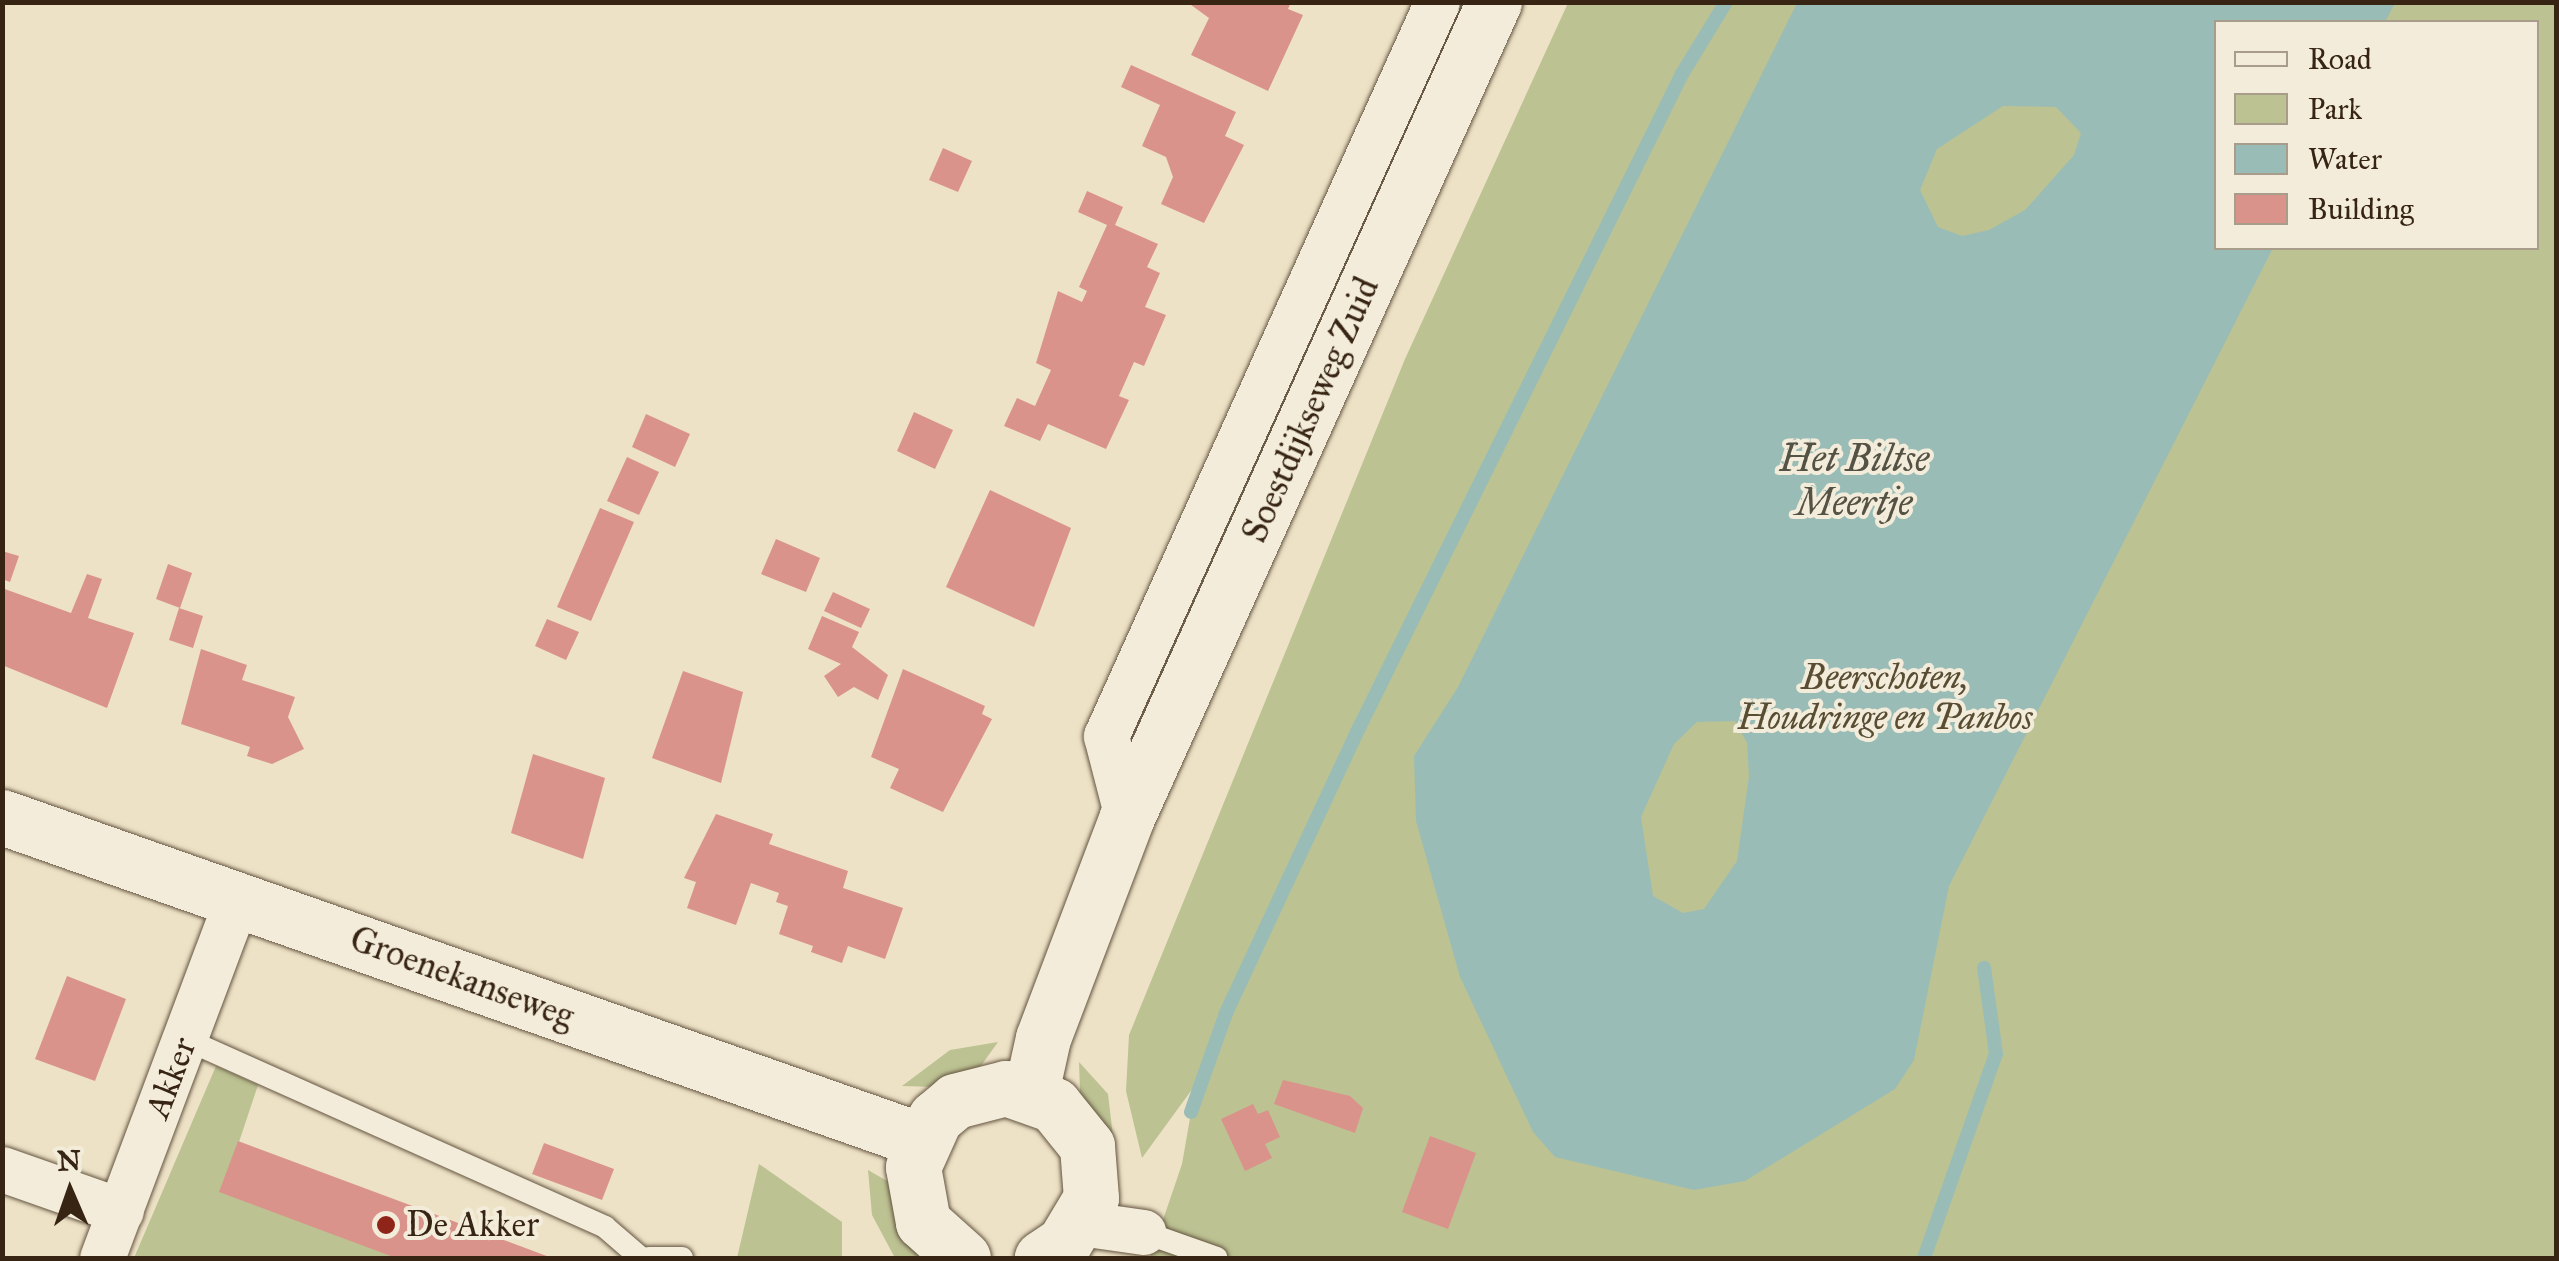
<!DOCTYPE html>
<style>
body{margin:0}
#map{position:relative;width:2559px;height:1261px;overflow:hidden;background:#ede2c6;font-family:"IM FELL Great Primer",serif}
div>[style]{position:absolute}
.green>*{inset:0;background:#bcc292}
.water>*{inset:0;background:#99bdb6}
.stream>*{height:14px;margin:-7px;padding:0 7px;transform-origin:7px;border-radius:7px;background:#99bdb6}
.building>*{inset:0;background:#da938b}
.roads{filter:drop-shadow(0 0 2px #645440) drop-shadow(0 0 2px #645440)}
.service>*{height:22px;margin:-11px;padding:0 11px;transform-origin:11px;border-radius:11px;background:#f3ecda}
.minor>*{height:45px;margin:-22.5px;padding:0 22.5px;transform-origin:22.5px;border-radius:22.5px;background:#f3ecda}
.secondary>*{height:55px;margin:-27.5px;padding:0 27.5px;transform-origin:27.5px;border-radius:27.5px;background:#f3ecda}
.dots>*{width:28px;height:28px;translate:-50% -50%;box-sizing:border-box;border:5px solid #f3ecda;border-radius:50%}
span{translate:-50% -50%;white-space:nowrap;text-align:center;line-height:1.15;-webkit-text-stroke:8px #f3ecda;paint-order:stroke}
.street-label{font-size:35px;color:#372413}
.park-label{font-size:35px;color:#584c33;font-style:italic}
.poi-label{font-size:35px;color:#372413}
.left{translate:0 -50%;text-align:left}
.water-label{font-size:38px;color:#545244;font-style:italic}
.frame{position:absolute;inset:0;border:5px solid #372413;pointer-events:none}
.legend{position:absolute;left:2214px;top:20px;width:325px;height:230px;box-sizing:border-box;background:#f3ecda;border:2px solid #a89c8a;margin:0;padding:12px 18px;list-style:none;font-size:30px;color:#372413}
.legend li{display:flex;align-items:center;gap:20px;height:50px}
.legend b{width:50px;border:2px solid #a89c8a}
.north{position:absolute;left:20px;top:1141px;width:100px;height:100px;-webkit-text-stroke:8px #f3ecda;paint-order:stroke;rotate:358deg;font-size:28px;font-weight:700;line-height:40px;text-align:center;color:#372413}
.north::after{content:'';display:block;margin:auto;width:35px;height:45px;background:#372413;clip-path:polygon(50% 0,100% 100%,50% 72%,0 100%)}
</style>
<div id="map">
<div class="green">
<i style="clip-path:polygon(evenodd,1568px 3px,2556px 3px,2556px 1258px,1150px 1258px,1182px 1164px,1196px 1084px,1142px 1158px,1126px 1091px,1129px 1035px,1405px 359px,1568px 3px,2216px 22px,2536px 22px,2536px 248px,2216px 248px,2216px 22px)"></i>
<i style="clip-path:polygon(998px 1042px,978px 1070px,937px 1087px,902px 1086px,950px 1050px)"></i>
<i style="clip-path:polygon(1079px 1062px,1108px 1094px,1114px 1145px,1107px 1146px,1080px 1092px)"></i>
<i style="clip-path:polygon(216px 1066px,258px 1085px,224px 1187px,401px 1258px,134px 1258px)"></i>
<i style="clip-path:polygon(759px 1164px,842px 1222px,842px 1258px,737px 1258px)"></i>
<i style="clip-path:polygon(868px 1170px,894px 1185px,930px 1258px,895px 1258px,872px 1215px)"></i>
</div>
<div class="water">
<i style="clip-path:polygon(evenodd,1797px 3px,2395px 3px,2385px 22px,2216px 22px,2216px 248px,2273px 248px,1949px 886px,1914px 1060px,1895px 1089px,1745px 1181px,1694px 1190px,1555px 1157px,1533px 1132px,1460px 977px,1416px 821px,1414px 756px,1458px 687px,1797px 3px,2003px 106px,2056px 107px,2081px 133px,2074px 155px,2025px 210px,1989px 230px,1962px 236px,1938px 227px,1920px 190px,1937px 149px,2003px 106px,1797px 3px,1735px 721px,1747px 743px,1749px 776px,1737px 861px,1704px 909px,1683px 913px,1653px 896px,1641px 817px,1674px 744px,1697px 722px,1735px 721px)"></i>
</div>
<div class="stream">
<i style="left:1191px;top:1112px;width:105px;rotate:-70.5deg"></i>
<i style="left:1226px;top:1013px;width:317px;rotate:-65deg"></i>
<i style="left:1360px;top:726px;width:727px;rotate:-63.72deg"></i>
<i style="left:1682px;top:74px;width:84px;rotate:-58.6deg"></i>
<i style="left:1924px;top:1258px;width:216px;rotate:-70.6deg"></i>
<i style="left:1996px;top:1054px;width:87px;rotate:-97.9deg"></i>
</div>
<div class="building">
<i style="clip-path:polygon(1187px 2px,1291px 2px,1288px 9px,1303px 15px,1268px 91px,1191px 55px,1209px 18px)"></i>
<i style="clip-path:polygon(1131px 65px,1236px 112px,1225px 136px,1244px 145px,1204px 223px,1161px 204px,1173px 177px,1166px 157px,1142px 146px,1160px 105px,1121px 87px)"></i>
<i style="clip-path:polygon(943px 148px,972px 161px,958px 192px,929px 180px)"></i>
<i style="clip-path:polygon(1087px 191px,1123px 207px,1115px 225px,1158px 244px,1147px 267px,1160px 273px,1145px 307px,1166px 315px,1144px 366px,1134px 362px,1119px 396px,1129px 400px,1106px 449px,1048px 424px,1040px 441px,1004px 426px,1017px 398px,1035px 406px,1051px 370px,1036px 363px,1058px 291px,1082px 302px,1087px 291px,1079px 287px,1107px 225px,1078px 212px)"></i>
<i style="clip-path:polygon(914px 412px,953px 430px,935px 469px,897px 451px)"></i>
<i style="clip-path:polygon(646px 414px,690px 434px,675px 467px,632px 447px)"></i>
<i style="clip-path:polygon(627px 457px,659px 472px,639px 515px,607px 501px)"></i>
<i style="clip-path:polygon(990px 490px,1071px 528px,1034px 627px,946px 587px)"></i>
<i style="clip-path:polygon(600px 508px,634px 522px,591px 621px,557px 607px)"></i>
<i style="clip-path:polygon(776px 539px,820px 558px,806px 592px,761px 574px)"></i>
<i style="clip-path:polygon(2px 551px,19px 556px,10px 582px,2px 579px)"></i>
<i style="clip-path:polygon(168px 564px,192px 573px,180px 608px,156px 599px)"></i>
<i style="clip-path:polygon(87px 574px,102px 579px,88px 618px,134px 633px,107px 708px,2px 665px,2px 588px,71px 613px)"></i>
<i style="clip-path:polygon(833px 592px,870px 609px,861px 628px,824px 611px)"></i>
<i style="clip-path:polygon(179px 608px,203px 616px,193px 648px,169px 640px)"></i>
<i style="clip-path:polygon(822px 616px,859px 632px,852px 647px,888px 675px,878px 700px,854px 687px,838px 697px,824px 676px,841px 664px,808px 649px)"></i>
<i style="clip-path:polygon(547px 619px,579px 632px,566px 660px,535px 646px)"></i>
<i style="clip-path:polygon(201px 649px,247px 665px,242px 680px,295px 697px,288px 717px,304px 749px,272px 764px,247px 756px,250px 747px,181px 724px)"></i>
<i style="clip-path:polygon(903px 669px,985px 706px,982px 714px,992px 719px,943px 812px,890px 788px,899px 769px,871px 757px)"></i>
<i style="clip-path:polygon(683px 671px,743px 692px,721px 783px,652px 758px)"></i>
<i style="clip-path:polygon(533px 754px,605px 778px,583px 859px,511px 833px)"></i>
<i style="clip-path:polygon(716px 814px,773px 834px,769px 844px,848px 871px,843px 888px,903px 908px,885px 959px,848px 946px,842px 963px,811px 952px,813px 946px,779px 934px,788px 906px,776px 902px,779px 893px,751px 883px,736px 925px,687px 908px,696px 882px,684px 878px)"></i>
<i style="clip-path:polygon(67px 976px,126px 999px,95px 1081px,35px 1059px)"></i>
<i style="clip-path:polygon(1283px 1080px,1350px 1096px,1363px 1108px,1355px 1133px,1274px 1104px)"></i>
<i style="clip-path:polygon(1253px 1104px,1258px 1114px,1268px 1110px,1280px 1137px,1265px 1144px,1272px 1158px,1245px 1171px,1221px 1119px)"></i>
<i style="clip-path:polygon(1430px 1136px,1476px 1153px,1448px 1229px,1402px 1212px)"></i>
<i style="clip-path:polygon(238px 1141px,552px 1258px,396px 1258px,219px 1192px)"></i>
<i style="clip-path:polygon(544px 1143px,614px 1169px,602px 1200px,532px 1174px)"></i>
</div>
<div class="roads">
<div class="service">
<i style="left:185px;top:1039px;width:460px;rotate:24.1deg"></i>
<i style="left:605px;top:1227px;width:48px;rotate:40.7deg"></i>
<i style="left:1143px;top:1232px;width:78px;rotate:19.4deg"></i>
<i style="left:649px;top:1258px;width:33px"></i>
</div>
<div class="minor">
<i style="left:1127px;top:817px;width:84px;rotate:-104.5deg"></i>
<i style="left:1106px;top:736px;width:805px;rotate:-65.73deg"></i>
<i style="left:2px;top:1169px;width:126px;rotate:19.4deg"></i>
<i style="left:1080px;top:1223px;width:64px;rotate:8.1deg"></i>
<i style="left:102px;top:1258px;width:384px;rotate:-69.4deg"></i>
</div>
<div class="secondary">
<i style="left:2px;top:817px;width:973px;rotate:19.38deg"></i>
<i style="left:1031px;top:1092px;width:55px;rotate:-77.5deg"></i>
<i style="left:1043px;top:1038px;width:236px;rotate:-69.2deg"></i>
<i style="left:1127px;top:817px;width:894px;rotate:-65.76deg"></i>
<i style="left:963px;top:1258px;width:54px;rotate:-138deg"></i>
<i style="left:923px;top:1222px;width:56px;rotate:-100.3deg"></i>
<i style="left:913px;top:1167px;width:54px;rotate:-65.8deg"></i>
<i style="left:935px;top:1118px;width:26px;rotate:-40deg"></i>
<i style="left:955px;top:1101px;width:53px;rotate:-14.3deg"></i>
<i style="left:1006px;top:1088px;width:51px;rotate:19.5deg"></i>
<i style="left:1054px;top:1105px;width:53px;rotate:51.2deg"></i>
<i style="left:1087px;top:1146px;width:52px;rotate:85.6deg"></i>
<i style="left:1091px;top:1198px;width:52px;rotate:121deg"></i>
<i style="left:1064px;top:1243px;width:27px;rotate:146deg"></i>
</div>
</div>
<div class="dots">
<i style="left:386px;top:1225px;background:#8f2418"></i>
</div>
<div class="street-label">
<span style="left:1311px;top:410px;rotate:-66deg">Soestdijkseweg Zuid</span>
<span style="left:462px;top:978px;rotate:20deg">Groenekanseweg</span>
<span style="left:171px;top:1078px;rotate:-69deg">Akker</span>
</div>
<div class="park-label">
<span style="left:1885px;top:698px">Beerschoten,<br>Houdringe en Panbos</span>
</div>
<div class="poi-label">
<span class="left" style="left:406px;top:1225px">De Akker</span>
</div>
<div class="water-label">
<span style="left:1854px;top:481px">Het Biltse<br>Meertje</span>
</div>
<div class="frame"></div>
<ul class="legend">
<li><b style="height:12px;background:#f3ecda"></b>Road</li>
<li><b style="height:28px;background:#bcc292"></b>Park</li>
<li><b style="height:28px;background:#99bdb6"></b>Water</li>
<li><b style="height:28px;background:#da938b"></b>Building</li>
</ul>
<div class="north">N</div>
</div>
